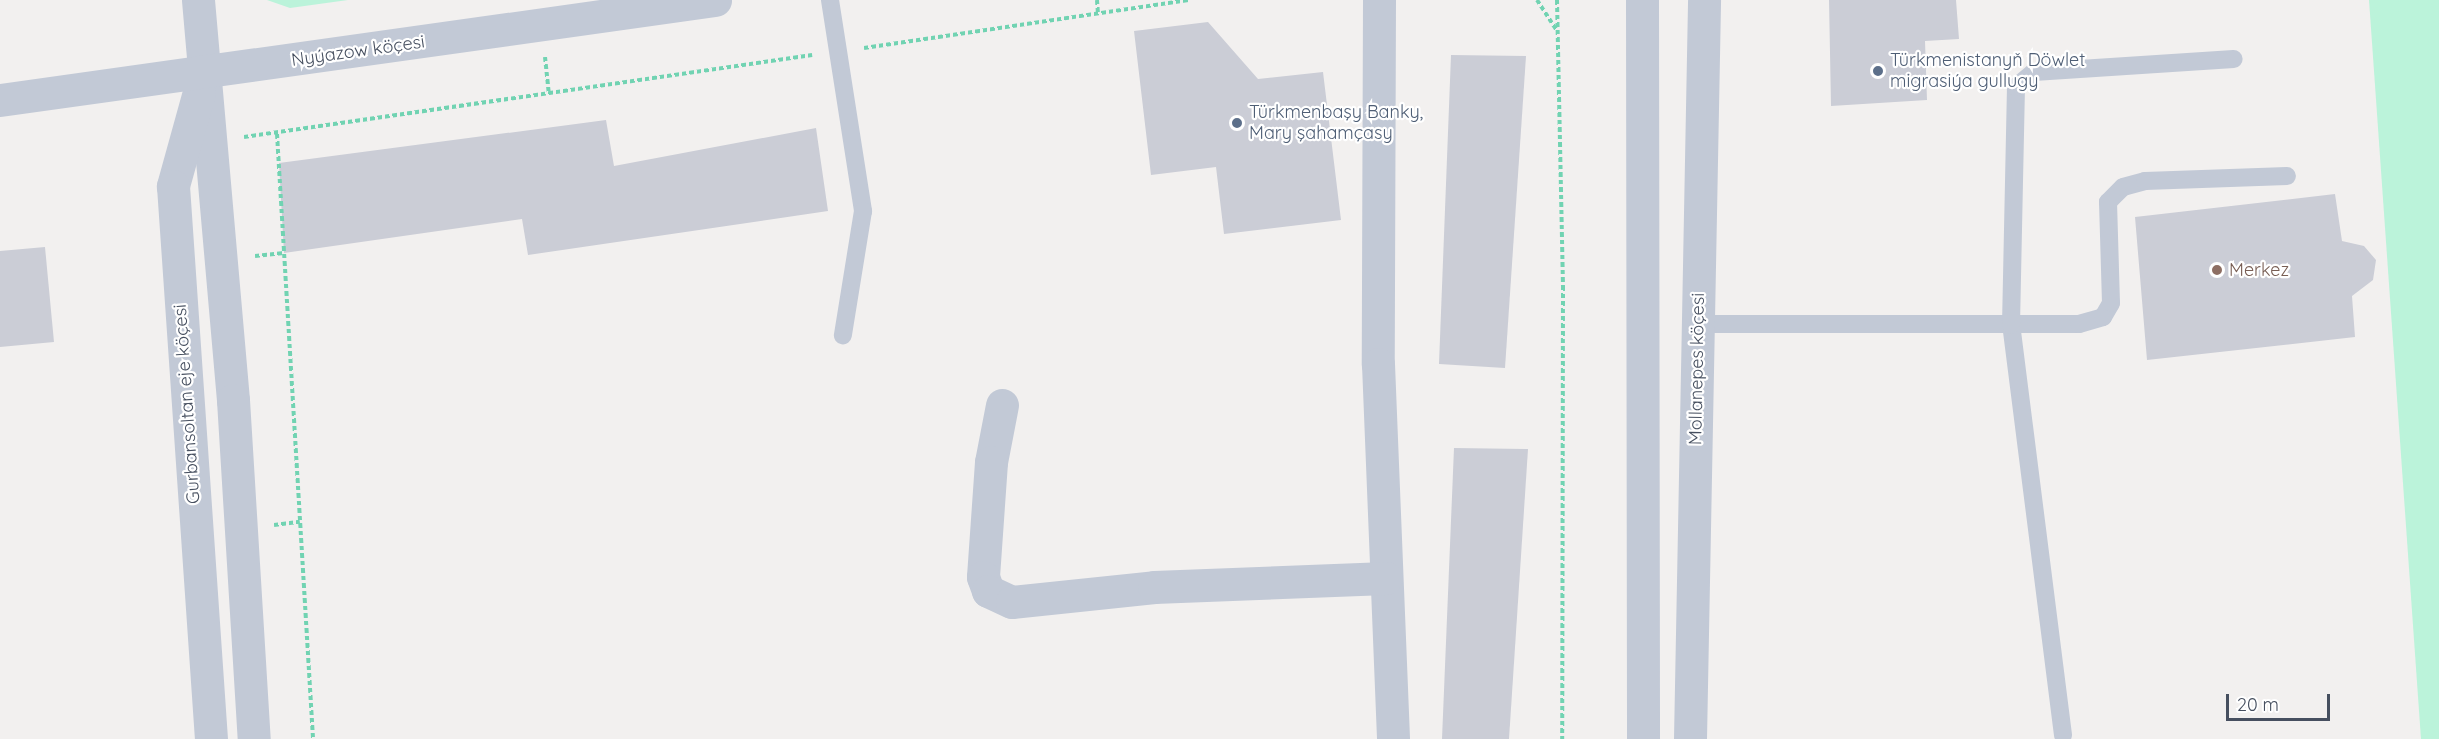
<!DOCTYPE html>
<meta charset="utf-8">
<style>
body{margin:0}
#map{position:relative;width:2439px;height:739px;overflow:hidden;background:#f2f0ef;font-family:Quicksand,sans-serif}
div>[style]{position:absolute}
.green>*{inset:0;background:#bbf3da}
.building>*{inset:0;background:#cbcdd6}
.path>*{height:4px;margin-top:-2px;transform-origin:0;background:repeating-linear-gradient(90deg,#71d3b2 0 4.5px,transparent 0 7.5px)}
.service>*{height:18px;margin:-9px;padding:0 9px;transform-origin:9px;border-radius:9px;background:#c2c9d6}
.minor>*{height:33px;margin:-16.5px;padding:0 16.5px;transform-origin:16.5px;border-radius:16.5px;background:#c2c9d6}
.tertiary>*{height:33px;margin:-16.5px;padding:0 16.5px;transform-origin:16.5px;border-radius:16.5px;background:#c2c9d6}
.dots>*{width:16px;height:16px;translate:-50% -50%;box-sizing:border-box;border:3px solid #fff;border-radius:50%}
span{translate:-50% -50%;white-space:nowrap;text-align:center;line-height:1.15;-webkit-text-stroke:4.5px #fff;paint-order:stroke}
.street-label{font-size:18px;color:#464f5f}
.service-label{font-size:18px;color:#4e5e75}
.left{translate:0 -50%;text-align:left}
.education-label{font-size:18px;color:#785e54}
.scale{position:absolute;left:2226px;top:694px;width:104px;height:27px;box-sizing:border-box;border:3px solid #464f5f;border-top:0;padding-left:8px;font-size:18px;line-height:21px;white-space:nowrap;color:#464f5f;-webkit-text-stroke:4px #fff;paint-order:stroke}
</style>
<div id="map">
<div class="green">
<i style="clip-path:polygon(267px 0,348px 0,290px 8px)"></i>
<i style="clip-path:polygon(2369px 0,2439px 0,2439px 739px,2421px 739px)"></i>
</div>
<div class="building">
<i style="clip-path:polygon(1829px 0,1956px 0,1959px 39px,1925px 41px,1927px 100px,1831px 106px)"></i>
<i style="clip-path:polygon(1208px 22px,1258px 79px,1323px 72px,1341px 220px,1224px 234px,1216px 167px,1151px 175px,1134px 31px)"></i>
<i style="clip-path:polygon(1451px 55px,1526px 56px,1505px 368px,1439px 364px)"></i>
<i style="clip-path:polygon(606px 120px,614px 166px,816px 128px,828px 211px,528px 255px,522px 219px,284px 253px,279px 163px)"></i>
<i style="clip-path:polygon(2335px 194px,2342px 241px,2364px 246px,2376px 260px,2373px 280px,2352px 296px,2355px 337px,2147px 360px,2135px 217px)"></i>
<i style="clip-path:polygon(45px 247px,54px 342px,0 347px,0 251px)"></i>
<i style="clip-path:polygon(1454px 448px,1528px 449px,1509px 739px,1442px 739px)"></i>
</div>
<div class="path">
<i style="left:1097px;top:0;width:13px;rotate:86deg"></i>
<i style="left:1537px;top:0;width:35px;rotate:57deg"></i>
<i style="left:1557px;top:0;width:286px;rotate:88.8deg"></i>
<i style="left:1563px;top:286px;width:453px;rotate:90.1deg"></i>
<i style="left:864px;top:48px;width:328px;rotate:-8.4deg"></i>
<i style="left:545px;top:57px;width:37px;rotate:84deg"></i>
<i style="left:277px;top:134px;width:606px;rotate:86.59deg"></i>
<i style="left:244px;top:137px;width:574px;rotate:-8.21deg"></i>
<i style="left:255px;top:256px;width:29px;rotate:-6deg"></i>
<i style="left:274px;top:525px;width:26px;rotate:-7deg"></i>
</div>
<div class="service">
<i style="left:830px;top:0;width:214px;rotate:81.1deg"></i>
<i style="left:863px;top:211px;width:126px;rotate:99.2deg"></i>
<i style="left:1698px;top:324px;width:381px"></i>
<i style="left:2079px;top:324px;width:25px;rotate:-16deg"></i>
<i style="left:2103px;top:317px;width:16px;rotate:-60deg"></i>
<i style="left:2111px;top:303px;width:101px;rotate:-91.7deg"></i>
<i style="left:2108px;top:202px;width:21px;rotate:-45deg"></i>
<i style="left:2123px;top:187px;width:23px;rotate:-15deg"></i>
<i style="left:2145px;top:181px;width:142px;rotate:-2deg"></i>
<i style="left:2063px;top:735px;width:413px;rotate:-97.2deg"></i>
<i style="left:2011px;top:325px;width:238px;rotate:-88.8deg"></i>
<i style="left:2016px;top:87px;width:23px;rotate:-40deg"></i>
<i style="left:2034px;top:72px;width:200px;rotate:-3.7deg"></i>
</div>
<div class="minor">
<i style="left:198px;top:0;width:402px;rotate:85deg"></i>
<i style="left:233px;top:400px;width:340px;rotate:86.5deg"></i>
<i style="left:1379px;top:0;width:364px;rotate:90.2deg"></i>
<i style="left:1378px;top:364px;width:375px;rotate:87.7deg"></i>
<i style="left:199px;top:92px;width:98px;rotate:105.5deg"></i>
<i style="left:173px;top:186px;width:554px;rotate:86.07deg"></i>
<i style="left:1002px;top:405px;width:58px;rotate:100.9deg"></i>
<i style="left:991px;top:462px;width:115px;rotate:94deg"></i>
<i style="left:983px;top:577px;width:15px;rotate:70deg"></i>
<i style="left:988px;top:591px;width:26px;rotate:25deg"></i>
<i style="left:1012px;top:602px;width:143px;rotate:-6deg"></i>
<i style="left:1154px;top:587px;width:232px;rotate:-2.2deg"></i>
</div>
<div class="tertiary">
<i style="left:1642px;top:0;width:739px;rotate:89.92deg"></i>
<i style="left:0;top:100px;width:722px;rotate:-7.96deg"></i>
<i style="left:1690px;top:739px;width:739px;rotate:-88.91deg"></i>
</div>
<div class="dots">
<i style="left:1878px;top:71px;background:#5c6f8a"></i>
<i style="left:1237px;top:123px;background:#5c6f8a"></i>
<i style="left:2217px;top:270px;background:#8d6e63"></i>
</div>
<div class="street-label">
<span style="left:358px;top:51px;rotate:-8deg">Nyýazow köçesi</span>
<span style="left:1697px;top:369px;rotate:-89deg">Mollanepes köçesi</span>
<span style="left:187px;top:404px;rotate:-94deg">Gurbansoltan eje köçesi</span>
</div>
<div class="service-label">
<span class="left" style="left:1890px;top:71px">Türkmenistanyň Döwlet<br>migrasiýa gullugy</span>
<span class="left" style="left:1249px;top:123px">Türkmenbaşy Banky,<br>Mary şahamçasy</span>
</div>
<div class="education-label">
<span class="left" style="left:2229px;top:270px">Merkez</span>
</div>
<div class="scale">20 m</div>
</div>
